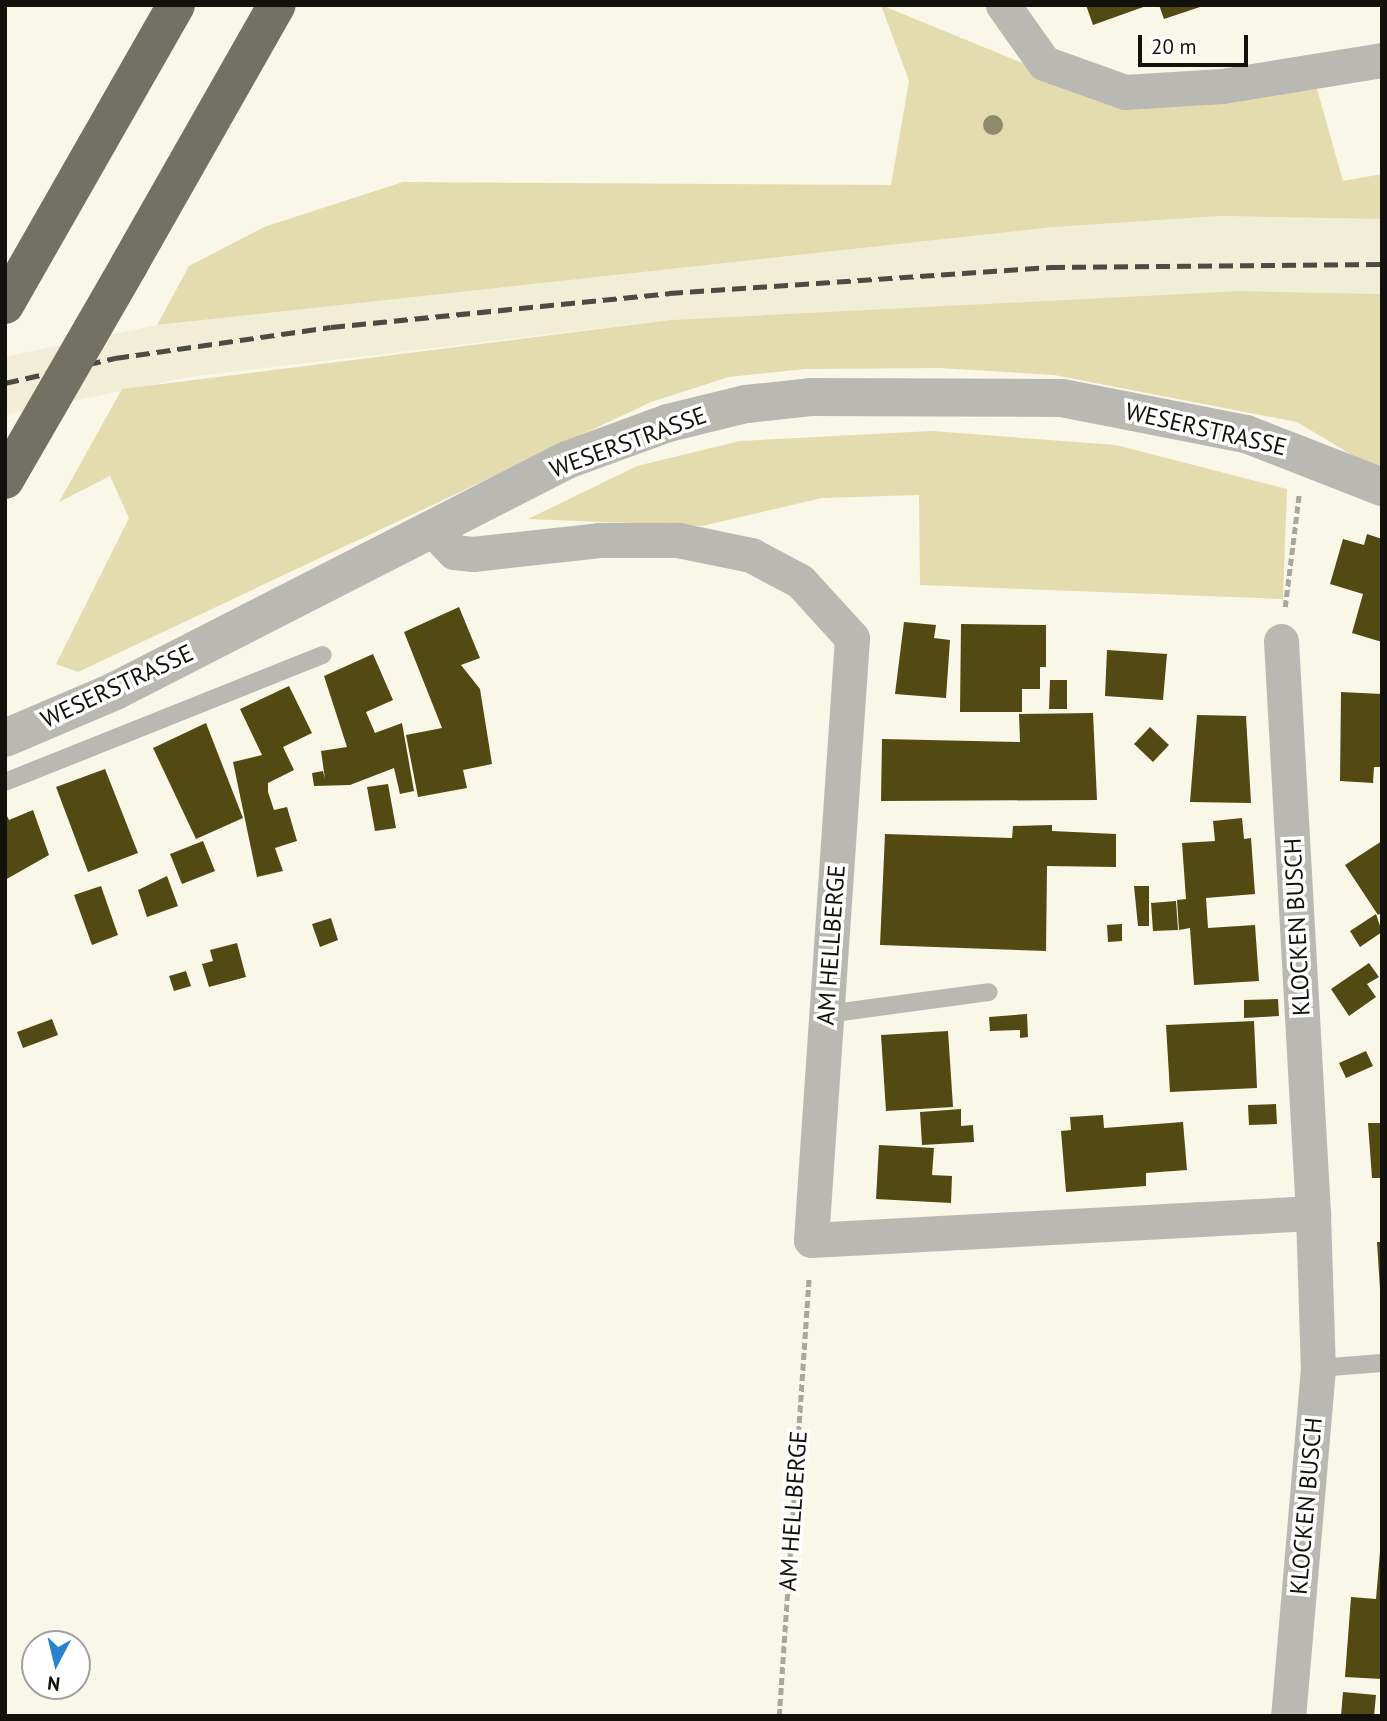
<!DOCTYPE html>
<style>
body{margin:0}
#map{position:relative;width:1387px;height:1721px;overflow:hidden;background:#f9f7e8;font-family:"PT Sans",sans-serif}
div>[style]{position:absolute}
.built>*{inset:0;background:#f1edd7}
.green>*{inset:0;background:#e4dcae}
.building>*{inset:0;background:#524913}
.path>*{height:4.5px;margin-top:-2.25px;transform-origin:0;background:repeating-linear-gradient(90deg,#a8a79b 0 7px,transparent 0 10.5px)}
.service>*{height:18px;margin:-9px;padding:0 9px;transform-origin:9px;border-radius:9px;background:#b9b8b2}
.minor>*{height:35px;margin:-17.5px;padding:0 17.5px;transform-origin:17.5px;border-radius:17.5px;background:#b9b8b2}
.tertiary>*{height:38px;margin:-19px;padding:0 19px;transform-origin:19px;border-radius:19px;background:#b9b8b2}
.motorway>*{height:38px;margin:-19px;padding:0 19px;transform-origin:19px;border-radius:19px;background:#737164}
.rail>*{height:5px;margin-top:-2.5px;transform-origin:0;background:repeating-linear-gradient(90deg,#4c4b43 0 14px,transparent 0 21px)}
.motorway-bridge>*{height:38px;margin:-19px;padding:0 19px;transform-origin:19px;border-radius:19px;background:#737164}
.trees>*{width:20px;height:20px;margin:-10px;border-radius:50%;background:#8f8b6b}
span{translate:-50% -50%;white-space:nowrap;text-align:center;line-height:1.15;-webkit-text-stroke:7px #fff;paint-order:stroke}
.street-label{font-size:24px;color:#12110c}
.frame{position:absolute;inset:0;border:7px solid #12110c;pointer-events:none}
.north{position:absolute;left:21px;top:1630px;width:70px;height:70px;box-sizing:border-box;background:#fff;border:2px solid #a0a09e;border-radius:50%;rotate:187deg;font-size:19px;font-weight:700;line-height:28px;text-align:center;color:#12110c}
.north::after{content:'';display:block;margin:auto;width:24px;height:32px;background:#2a82d0;clip-path:polygon(50% 0,100% 100%,50% 72%,0 100%)}
.scale{position:absolute;left:1138px;top:35px;width:110px;height:32px;box-sizing:border-box;border:4px solid #12110c;border-top:0;padding-left:9px;font-size:21px;line-height:24px;white-space:nowrap;color:#12110c;-webkit-text-stroke:5px #fff;paint-order:stroke}
</style>
<div id="map">
<div class="built">
<i style="clip-path:polygon(1221px 216px,1382px 219px,1382px 294px,1239px 291px,671px 320px,189px 377px,5px 415px,5px 357px,157px 325px,1054px 227px)"></i>
</div>
<div class="green">
<i style="clip-path:polygon(881px 5px,1115px 101px,1315px 82px,1343px 181px,1382px 174px,1382px 219px,1221px 216px,1054px 227px,157px 325px,189px 266px,264px 227px,403px 182px,891px 185px,909px 81px)"></i>
<i style="clip-path:polygon(1239px 291px,1382px 294px,1382px 473px,1297px 422px,1054px 375px,939px 368px,805px 369px,729px 377px,651px 402px,78px 672px,56px 664px,129px 518px,110px 476px,59px 502px,122px 389px,671px 320px)"></i>
<i style="clip-path:polygon(932px 431px,1116px 445px,1287px 489px,1283px 599px,920px 585px,919px 495px,822px 498px,702px 526px,528px 519px,637px 466px,740px 441px)"></i>
</div>
<div class="building">
<i style="clip-path:polygon(1086px 5px,1146px 5px,1146px 6px,1093px 25px)"></i>
<i style="clip-path:polygon(1159px 5px,1203px 5px,1203px 6px,1164px 19px)"></i>
<i style="clip-path:polygon(1367px 534px,1382px 539px,1382px 642px,1352px 633px,1363px 594px,1330px 584px,1343px 539px,1364px 545px)"></i>
<i style="clip-path:polygon(459px 607px,480px 658px,461px 665px,480px 689px,492px 764px,463px 770px,467px 788px,418px 797px,406px 735px,442px 728px,404px 632px)"></i>
<i style="clip-path:polygon(904px 622px,936px 625px,934px 638px,950px 640px,946px 698px,895px 694px)"></i>
<i style="clip-path:polygon(961px 624px,1046px 625px,1046px 667px,1040px 667px,1040px 689px,1022px 689px,1022px 712px,960px 712px)"></i>
<i style="clip-path:polygon(1107px 650px,1167px 654px,1163px 700px,1105px 696px)"></i>
<i style="clip-path:polygon(373px 654px,393px 700px,366px 712px,375px 733px,402px 723px,414px 791px,400px 794px,394px 768px,350px 785px,314px 786px,312px 773px,323px 771px,325px 779px,321px 751px,347px 747px,324px 676px)"></i>
<i style="clip-path:polygon(1050px 680px,1067px 680px,1067px 709px,1049px 709px)"></i>
<i style="clip-path:polygon(289px 686px,312px 733px,283px 747px,294px 770px,268px 783px,268px 792px,274px 810px,287px 807px,297px 841px,275px 848px,283px 871px,257px 877px,233px 762px,262px 755px,240px 709px)"></i>
<i style="clip-path:polygon(1341px 692px,1382px 694px,1382px 767px,1374px 767px,1373px 783px,1340px 781px)"></i>
<i style="clip-path:polygon(1093px 713px,1097px 800px,881px 801px,882px 739px,1020px 742px,1019px 714px)"></i>
<i style="clip-path:polygon(1197px 715px,1246px 716px,1251px 803px,1190px 802px)"></i>
<i style="clip-path:polygon(206px 723px,243px 818px,196px 839px,153px 748px)"></i>
<i style="clip-path:polygon(1150px 727px,1169px 745px,1153px 762px,1134px 744px)"></i>
<i style="clip-path:polygon(105px 769px,138px 853px,88px 872px,56px 787px)"></i>
<i style="clip-path:polygon(388px 784px,396px 828px,375px 831px,367px 787px)"></i>
<i style="clip-path:polygon(33px 810px,49px 855px,5px 880px,5px 812px,9px 820px)"></i>
<i style="clip-path:polygon(1242px 818px,1244px 839px,1251px 838px,1255px 894px,1206px 898px,1208px 928px,1255px 925px,1259px 981px,1194px 985px,1190px 928px,1179px 930px,1177px 900px,1186px 899px,1182px 843px,1215px 841px,1213px 821px)"></i>
<i style="clip-path:polygon(1052px 825px,1052px 831px,1116px 834px,1116px 867px,1047px 866px,1046px 951px,880px 945px,885px 834px,1012px 838px,1013px 826px)"></i>
<i style="clip-path:polygon(203px 841px,215px 871px,182px 884px,170px 854px)"></i>
<i style="clip-path:polygon(1382px 841px,1382px 912px,1378px 915px,1345px 865px)"></i>
<i style="clip-path:polygon(167px 876px,178px 906px,147px 917px,138px 890px)"></i>
<i style="clip-path:polygon(101px 886px,118px 935px,92px 945px,74px 895px)"></i>
<i style="clip-path:polygon(1134px 886px,1149px 886px,1149px 926px,1138px 926px)"></i>
<i style="clip-path:polygon(1176px 901px,1178px 930px,1153px 931px,1151px 903px)"></i>
<i style="clip-path:polygon(1376px 914px,1382px 932px,1360px 947px,1350px 931px)"></i>
<i style="clip-path:polygon(331px 918px,338px 940px,320px 947px,312px 924px)"></i>
<i style="clip-path:polygon(1122px 924px,1122px 941px,1108px 942px,1107px 925px)"></i>
<i style="clip-path:polygon(237px 943px,246px 977px,209px 987px,202px 964px,213px 961px,210px 950px)"></i>
<i style="clip-path:polygon(1369px 963px,1379px 977px,1367px 984px,1376px 997px,1349px 1016px,1331px 989px)"></i>
<i style="clip-path:polygon(186px 971px,191px 986px,174px 991px,169px 976px)"></i>
<i style="clip-path:polygon(1278px 999px,1279px 1016px,1244px 1018px,1244px 1000px)"></i>
<i style="clip-path:polygon(1027px 1014px,1028px 1037px,1020px 1038px,1020px 1030px,990px 1031px,989px 1017px)"></i>
<i style="clip-path:polygon(52px 1019px,58px 1035px,23px 1048px,17px 1032px)"></i>
<i style="clip-path:polygon(1254px 1021px,1257px 1088px,1170px 1092px,1166px 1025px)"></i>
<i style="clip-path:polygon(948px 1031px,953px 1107px,886px 1111px,881px 1035px)"></i>
<i style="clip-path:polygon(1366px 1051px,1373px 1066px,1346px 1078px,1339px 1063px)"></i>
<i style="clip-path:polygon(1276px 1104px,1277px 1124px,1249px 1125px,1248px 1105px)"></i>
<i style="clip-path:polygon(961px 1109px,961px 1126px,973px 1125px,974px 1142px,922px 1145px,920px 1112px)"></i>
<i style="clip-path:polygon(1103px 1115px,1104px 1128px,1183px 1122px,1187px 1170px,1146px 1173px,1146px 1186px,1066px 1192px,1061px 1131px,1071px 1130px,1070px 1117px)"></i>
<i style="clip-path:polygon(1368px 1123px,1382px 1123px,1382px 1178px,1372px 1178px)"></i>
<i style="clip-path:polygon(879px 1145px,934px 1148px,932px 1175px,952px 1176px,951px 1203px,876px 1199px)"></i>
<i style="clip-path:polygon(1377px 1242px,1382px 1242px,1382px 1289px,1380px 1289px)"></i>
<i style="clip-path:polygon(1380px 1552px,1382px 1679px,1345px 1677px,1351px 1597px,1376px 1599px)"></i>
<i style="clip-path:polygon(1343px 1692px,1376px 1695px,1374px 1716px,1341px 1716px)"></i>
</div>
<div class="path">
<i style="left:1285px;top:607px;width:114px;rotate:-82.9deg"></i>
<i style="left:779px;top:1716px;width:441px;rotate:-86.1deg"></i>
</div>
<div class="service">
<i style="left:5px;top:782px;width:342px;rotate:-21.8deg"></i>
<i style="left:827px;top:1014px;width:163px;rotate:-7.7deg"></i>
<i style="left:1318px;top:1368px;width:64px;rotate:-4.5deg"></i>
</div>
<div class="minor">
<i style="left:1003px;top:5px;width:71px;rotate:54.7deg"></i>
<i style="left:1044px;top:63px;width:86px;rotate:19.7deg"></i>
<i style="left:1125px;top:92px;width:97px;rotate:-3.5deg"></i>
<i style="left:1222px;top:86px;width:162px;rotate:-9.2deg"></i>
<i style="left:432px;top:529px;width:32px;rotate:46deg"></i>
<i style="left:454px;top:552px;width:19px;rotate:6deg"></i>
<i style="left:473px;top:554px;width:127px;rotate:-6.3deg"></i>
<i style="left:599px;top:540px;width:79px"></i>
<i style="left:678px;top:540px;width:75px;rotate:11.6deg"></i>
<i style="left:751px;top:555px;width:55px;rotate:28deg"></i>
<i style="left:800px;top:581px;width:77px;rotate:47.6deg"></i>
<i style="left:852px;top:638px;width:603px;rotate:93.9deg"></i>
<i style="left:811px;top:1240px;width:503px;rotate:-3.08deg"></i>
<i style="left:1313px;top:1213px;width:155px;rotate:88.2deg"></i>
<i style="left:1318px;top:1368px;width:349px;rotate:94.9deg"></i>
<i style="left:1281px;top:641px;width:573px;rotate:86.8deg"></i>
</div>
<div class="tertiary">
<i style="left:5px;top:738px;width:120px;rotate:-23.1deg"></i>
<i style="left:115px;top:691px;width:508px;rotate:-27.07deg"></i>
<i style="left:567px;top:460px;width:108px;rotate:-20.1deg"></i>
<i style="left:668px;top:423px;width:80px;rotate:-13.7deg"></i>
<i style="left:746px;top:404px;width:65px;rotate:-6.1deg"></i>
<i style="left:811px;top:397px;width:251px;rotate:0.2deg"></i>
<i style="left:1062px;top:398px;width:187px;rotate:11.1deg"></i>
<i style="left:1246px;top:434px;width:146px;rotate:21.3deg"></i>
</div>
<div class="motorway">
<i style="left:129px;top:265px;width:299px;rotate:-60.4deg"></i>
<i style="left:5px;top:305px;width:345px;rotate:-60.3deg"></i>
</div>
<div class="rail">
<i style="left:5px;top:383px;width:113px;rotate:-12.8deg"></i>
<i style="left:115px;top:358px;width:218px;rotate:-8.2deg"></i>
<i style="left:331px;top:327px;width:340px;rotate:-5.7deg"></i>
<i style="left:669px;top:293px;width:383px;rotate:-3.9deg"></i>
<i style="left:1051px;top:267px;width:331px;rotate:-0.5deg"></i>
</div>
<div class="motorway-bridge">
<i style="left:5px;top:480px;width:248px;rotate:-60deg"></i>
</div>
<div class="trees">
<i style="left:993px;top:125px"></i>
</div>
<div class="street-label">
<span style="left:1206px;top:429px;rotate:13deg">WESERSTRASSE</span>
<span style="left:628px;top:442px;rotate:-20deg">WESERSTRASSE</span>
<span style="left:117px;top:686px;rotate:-25deg">WESERSTRASSE</span>
<span style="left:1297px;top:927px;rotate:-93deg">KLOCKEN BUSCH</span>
<span style="left:831px;top:945px;rotate:-86deg">AM HELLBERGE</span>
<span style="left:1306px;top:1506px;rotate:-85deg">KLOCKEN BUSCH</span>
<span style="left:793px;top:1511px;rotate:-86deg">AM HELLBERGE</span>
</div>
<div class="frame"></div>
<div class="north">N</div>
<div class="scale">20 m</div>
</div>
